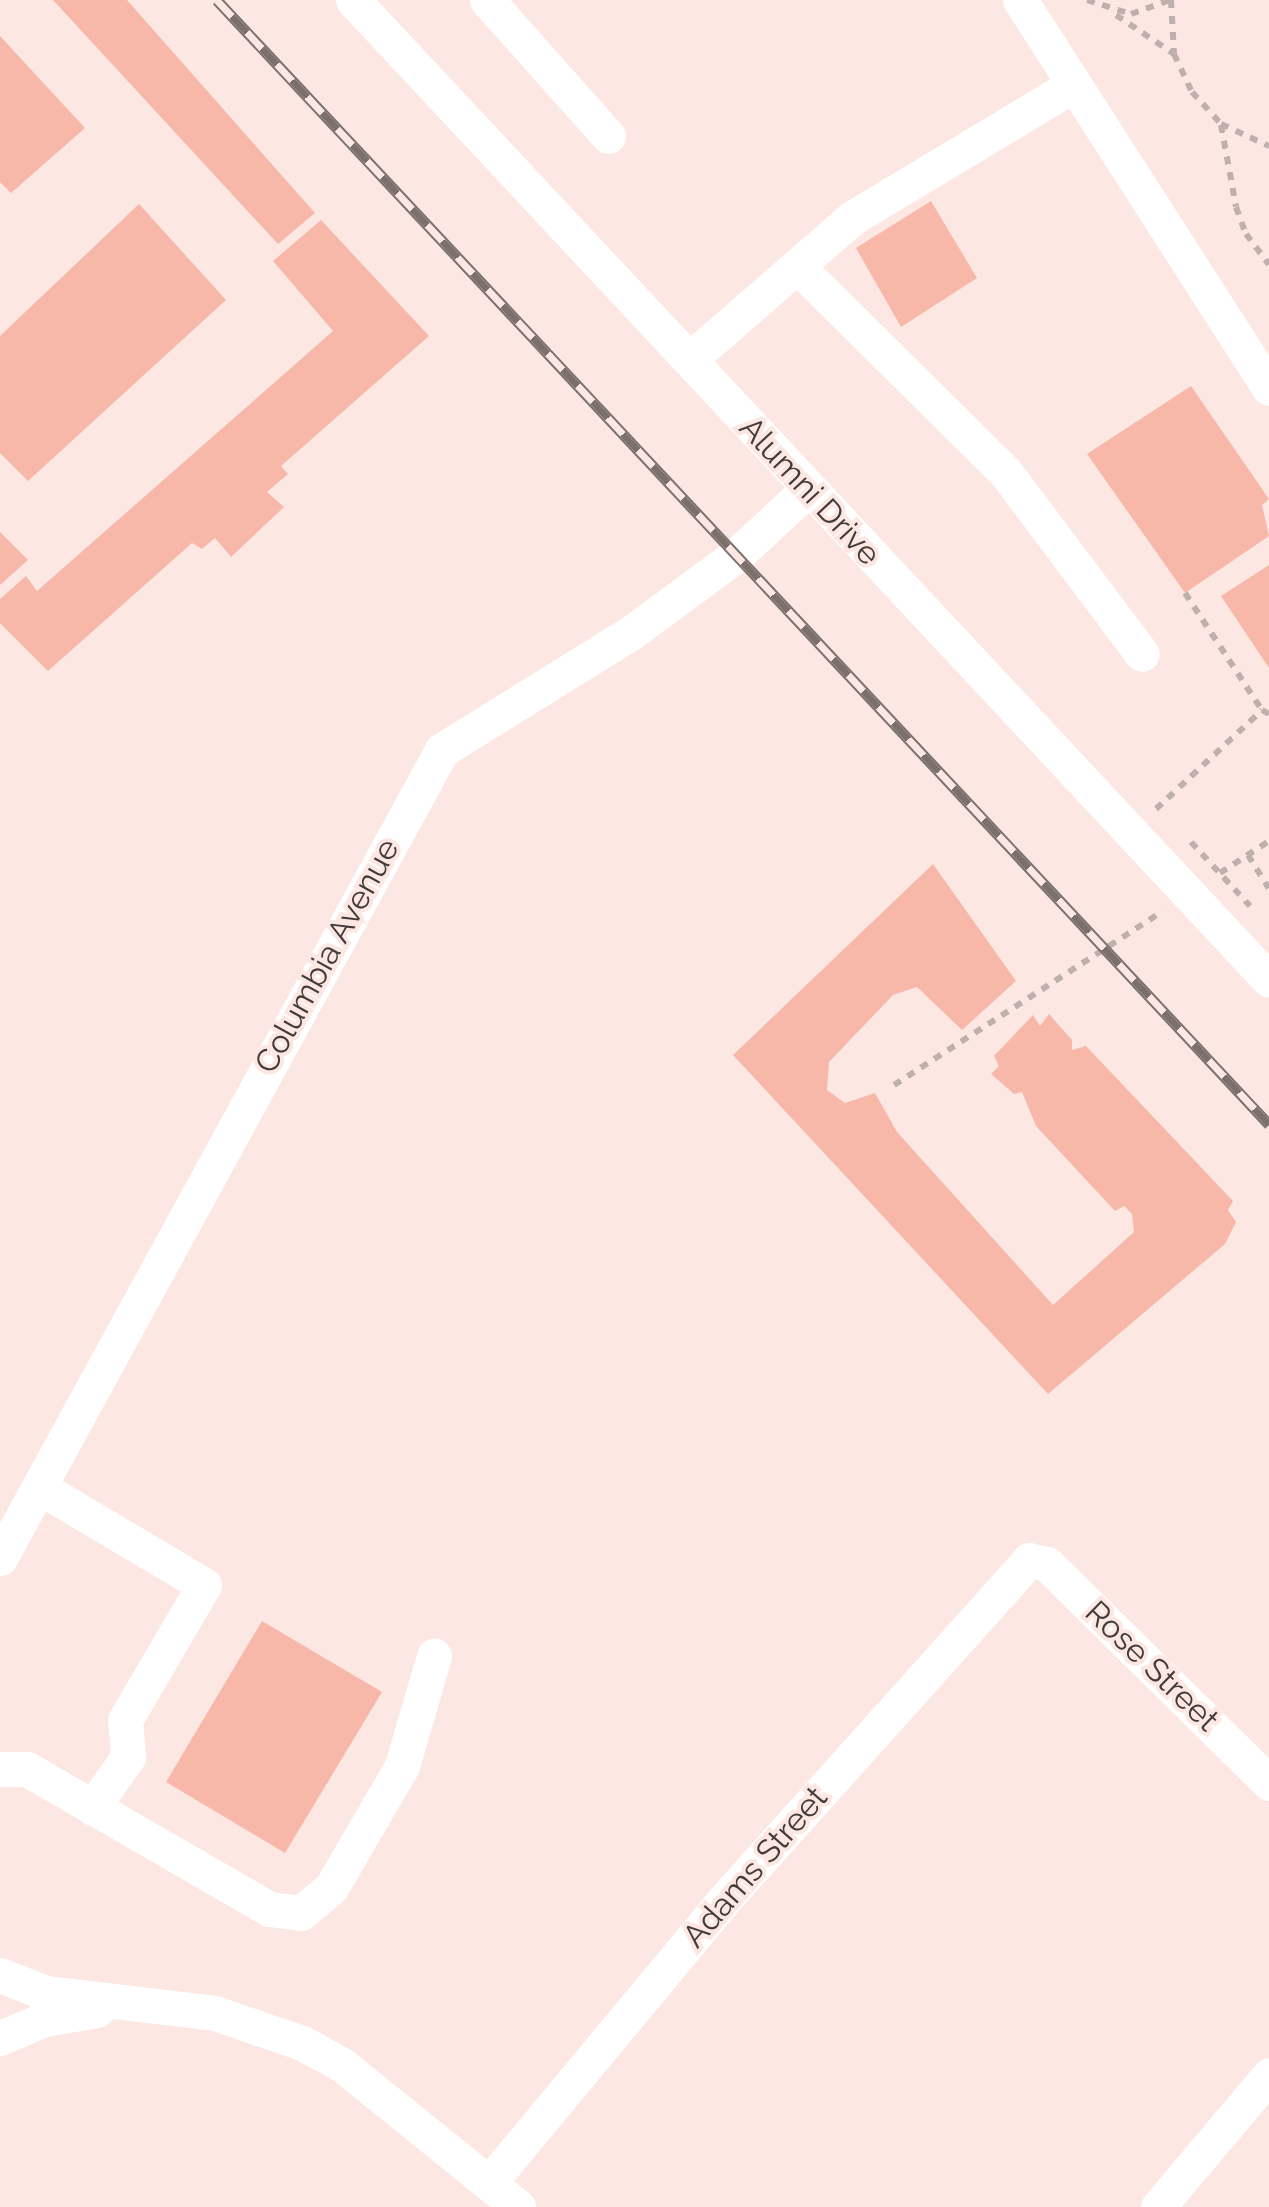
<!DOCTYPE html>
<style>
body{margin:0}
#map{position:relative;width:1269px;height:2207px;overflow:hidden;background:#fce7e2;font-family:Raleway,sans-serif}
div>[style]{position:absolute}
.building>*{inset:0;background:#f7b8a9}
.path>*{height:6px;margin-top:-3px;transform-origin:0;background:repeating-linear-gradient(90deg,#c0b0ac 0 8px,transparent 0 16px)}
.minor>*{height:35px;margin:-17.5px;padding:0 17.5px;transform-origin:17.5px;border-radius:17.5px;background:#fff}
.rail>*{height:11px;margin-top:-5.5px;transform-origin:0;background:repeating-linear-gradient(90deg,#fce7e2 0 22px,#7c706d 0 44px);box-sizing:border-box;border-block:2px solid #7c706d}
span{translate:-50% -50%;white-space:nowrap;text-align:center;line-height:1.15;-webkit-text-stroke:8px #fce7e2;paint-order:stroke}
.street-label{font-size:32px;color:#433b39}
</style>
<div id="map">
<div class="building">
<i style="clip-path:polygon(53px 0,127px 0,315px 213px,278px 244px)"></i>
<i style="clip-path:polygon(0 36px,85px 128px,11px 193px,0 182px)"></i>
<i style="clip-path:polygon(931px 201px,977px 278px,901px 327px,856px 248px)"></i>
<i style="clip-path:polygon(139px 204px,226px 300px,28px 481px,0 453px,0 336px)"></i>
<i style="clip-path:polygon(321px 220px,429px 336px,281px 466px,288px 474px,267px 492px,284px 507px,231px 557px,215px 538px,202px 549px,192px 543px,48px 671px,0 623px,0 599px,26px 576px,37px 591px,333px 331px,273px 261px)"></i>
<i style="clip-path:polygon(1191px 386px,1269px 499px,1262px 505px,1269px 536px,1185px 593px,1087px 454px)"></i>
<i style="clip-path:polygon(0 532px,28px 560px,0 585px)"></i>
<i style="clip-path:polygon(1269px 565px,1269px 668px,1221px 596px)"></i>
<i style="clip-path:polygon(933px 864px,1016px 981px,962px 1030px,917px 987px,893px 995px,829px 1062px,827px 1090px,845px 1103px,875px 1093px,897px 1132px,1053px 1305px,1134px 1232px,1132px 1214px,1124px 1206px,1115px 1211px,1036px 1126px,1022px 1092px,1014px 1094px,991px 1074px,999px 1066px,994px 1056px,1033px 1015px,1040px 1026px,1049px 1014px,1072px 1040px,1072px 1050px,1086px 1046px,1233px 1201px,1228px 1210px,1236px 1222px,1225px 1244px,1048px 1394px,733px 1055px)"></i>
<i style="clip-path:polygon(262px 1621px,382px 1692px,285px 1853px,166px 1782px)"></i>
</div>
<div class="path">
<i style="left:1087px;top:0;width:46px;rotate:17.7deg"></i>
<i style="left:1131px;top:14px;width:41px;rotate:-19.7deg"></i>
<i style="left:1171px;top:0;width:54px;rotate:86.8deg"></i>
<i style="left:1174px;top:54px;width:42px;rotate:64.7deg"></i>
<i style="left:1192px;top:92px;width:43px;rotate:47.8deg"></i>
<i style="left:1221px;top:124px;width:53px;rotate:24.6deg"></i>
<i style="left:1116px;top:15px;width:70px;rotate:33.9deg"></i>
<i style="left:1221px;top:125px;width:83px;rotate:79.6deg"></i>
<i style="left:1236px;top:207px;width:29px;rotate:70deg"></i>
<i style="left:1246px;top:234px;width:38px;rotate:53deg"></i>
<i style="left:1185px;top:593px;width:140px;rotate:56.7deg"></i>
<i style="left:1156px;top:809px;width:145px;rotate:-43deg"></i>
<i style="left:1262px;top:710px;width:8px;rotate:30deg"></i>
<i style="left:1191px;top:842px;width:87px;rotate:47.3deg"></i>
<i style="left:1248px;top:855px;width:39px;rotate:58deg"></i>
<i style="left:1220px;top:873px;width:59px;rotate:-33.1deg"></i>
<i style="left:894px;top:1085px;width:320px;rotate:-32.9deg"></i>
</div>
<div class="minor">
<i style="left:353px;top:0;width:1341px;rotate:46.93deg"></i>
<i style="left:487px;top:0;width:182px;rotate:48.3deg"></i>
<i style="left:1020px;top:0;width:461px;rotate:57.3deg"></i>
<i style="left:797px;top:266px;width:294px;rotate:44.7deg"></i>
<i style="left:1006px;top:473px;width:226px;rotate:53.1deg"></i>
<i style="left:690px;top:359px;width:215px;rotate:-41deg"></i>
<i style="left:852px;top:218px;width:258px;rotate:-31deg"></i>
<i style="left:39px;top:1487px;width:192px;rotate:30.7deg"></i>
<i style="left:204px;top:1585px;width:156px;rotate:120.3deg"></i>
<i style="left:125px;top:1720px;width:37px;rotate:85deg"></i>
<i style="left:128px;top:1757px;width:62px;rotate:125.2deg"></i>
<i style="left:0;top:1558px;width:921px;rotate:-61.32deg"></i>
<i style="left:442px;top:750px;width:224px;rotate:-31.8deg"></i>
<i style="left:632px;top:632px;width:133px;rotate:-36.4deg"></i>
<i style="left:739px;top:553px;width:93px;rotate:-42.8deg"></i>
<i style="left:0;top:1769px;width:27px"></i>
<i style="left:27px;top:1769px;width:280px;rotate:30deg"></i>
<i style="left:269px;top:1909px;width:32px;rotate:7deg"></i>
<i style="left:301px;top:1913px;width:39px;rotate:-40deg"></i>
<i style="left:331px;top:1888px;width:141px;rotate:-59.8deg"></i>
<i style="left:402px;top:1766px;width:115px;rotate:-73.8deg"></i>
<i style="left:0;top:1975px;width:49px;rotate:21.4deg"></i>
<i style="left:46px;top:1993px;width:170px;rotate:6.7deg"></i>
<i style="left:215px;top:2013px;width:92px;rotate:19deg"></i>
<i style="left:302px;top:2043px;width:44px;rotate:28.3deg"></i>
<i style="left:341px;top:2064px;width:228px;rotate:38.9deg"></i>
<i style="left:0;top:2038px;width:49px;rotate:-22.9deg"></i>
<i style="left:45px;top:2019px;width:53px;rotate:-9.8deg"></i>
<i style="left:490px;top:2182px;width:368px;rotate:-50.3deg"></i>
<i style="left:725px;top:1899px;width:455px;rotate:-48.1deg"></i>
<i style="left:1029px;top:1560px;width:18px;rotate:13deg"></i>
<i style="left:1047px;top:1564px;width:312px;rotate:44.6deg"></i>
<i style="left:1158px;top:2207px;width:172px;rotate:-49.9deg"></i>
</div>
<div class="rail">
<i style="left:217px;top:0;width:1540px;rotate:46.9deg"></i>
</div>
<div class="street-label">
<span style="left:810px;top:491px;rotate:47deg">Alumni Drive</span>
<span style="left:327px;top:956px;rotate:-61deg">Columbia Avenue</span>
<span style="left:1152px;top:1666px;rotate:44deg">Rose Street</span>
<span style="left:755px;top:1867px;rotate:-49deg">Adams Street</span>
</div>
</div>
